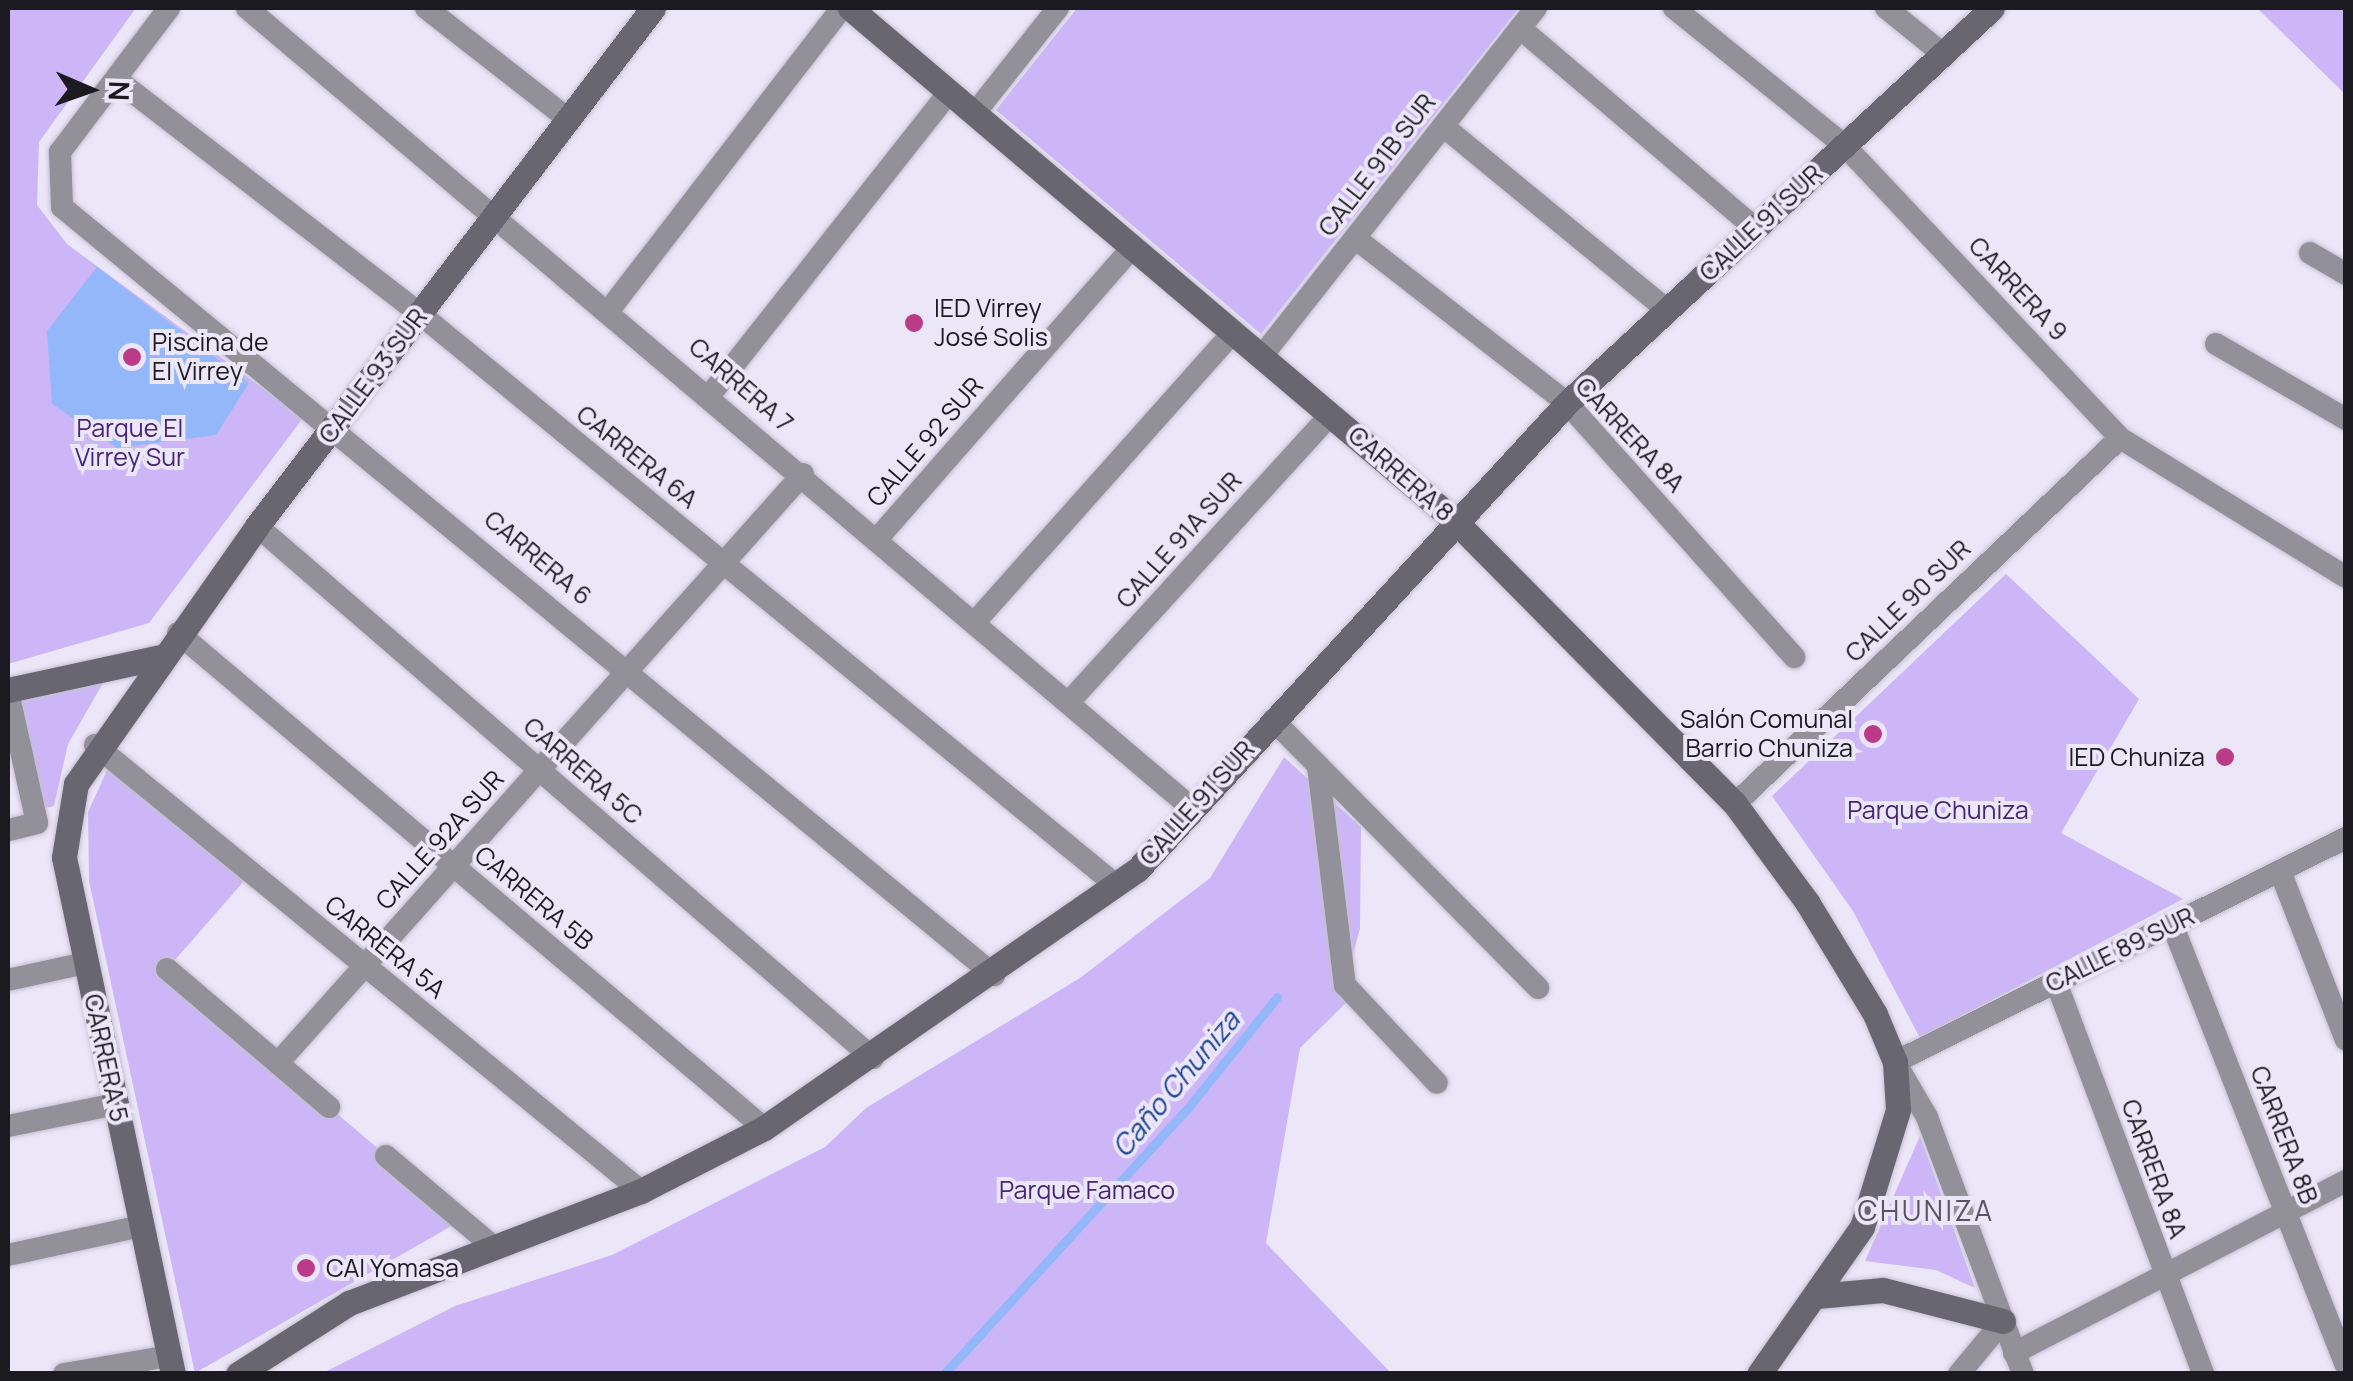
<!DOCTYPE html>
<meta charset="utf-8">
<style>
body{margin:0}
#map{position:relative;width:2353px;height:1381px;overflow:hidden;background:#ece6f9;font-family:Manrope,sans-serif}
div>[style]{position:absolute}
.green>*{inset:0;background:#ccb6f8}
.water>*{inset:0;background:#93b7f8}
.stream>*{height:9px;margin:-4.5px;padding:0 4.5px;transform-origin:4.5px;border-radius:4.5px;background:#93b7f8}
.roads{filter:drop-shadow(0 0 2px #c6c1d2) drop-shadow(0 0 2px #c6c1d2)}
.street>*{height:22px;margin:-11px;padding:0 11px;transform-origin:11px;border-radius:11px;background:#929098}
.secondary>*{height:25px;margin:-12.5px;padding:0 12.5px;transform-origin:12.5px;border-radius:12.5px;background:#686671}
.dots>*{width:28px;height:28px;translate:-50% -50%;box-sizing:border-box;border:5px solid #ece6f9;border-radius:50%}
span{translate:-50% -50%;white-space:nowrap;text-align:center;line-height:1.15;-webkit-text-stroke:8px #ece6f9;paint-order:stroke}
.street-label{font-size:25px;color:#1b1a20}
.poi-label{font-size:25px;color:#1b1a20}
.left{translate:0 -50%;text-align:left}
.right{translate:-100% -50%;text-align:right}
.park-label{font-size:25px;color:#472575}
.water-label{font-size:28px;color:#204793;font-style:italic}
.neighbourhood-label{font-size:28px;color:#585463;letter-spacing:2.5px}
.frame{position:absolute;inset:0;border:10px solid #1b1a20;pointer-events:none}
.north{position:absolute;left:40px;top:40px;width:100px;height:100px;-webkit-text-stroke:8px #ece6f9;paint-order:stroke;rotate:92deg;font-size:28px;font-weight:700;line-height:40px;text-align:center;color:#1b1a20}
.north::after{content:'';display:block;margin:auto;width:35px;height:45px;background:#1b1a20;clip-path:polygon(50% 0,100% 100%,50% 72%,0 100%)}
</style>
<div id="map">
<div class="green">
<i style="clip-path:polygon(8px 8px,136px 8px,39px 142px,37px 205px,67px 244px,303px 418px,149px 623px,8px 664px)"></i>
<i style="clip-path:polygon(1077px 8px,1519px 8px,1261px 334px,996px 110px)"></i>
<i style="clip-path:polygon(2257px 8px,2345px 8px,2345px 94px)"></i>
<i style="clip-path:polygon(2006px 574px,2139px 699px,2061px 833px,2183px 899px,1920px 1038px,1853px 911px,1772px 796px)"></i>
<i style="clip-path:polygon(103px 683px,68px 744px,54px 806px,41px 809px,20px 701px)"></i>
<i style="clip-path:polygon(1284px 757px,1361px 827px,1360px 928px,1345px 985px,1354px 995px,1300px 1048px,1266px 1243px,1391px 1373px,321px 1374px,455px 1306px,612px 1255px,825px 1147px,866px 1108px,1080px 978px,1210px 878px)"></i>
<i style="clip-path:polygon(109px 766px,245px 880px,167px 969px,462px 1220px,195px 1373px,89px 881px,88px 812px)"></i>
<i style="clip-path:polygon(1920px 1136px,1975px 1288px,1936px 1270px,1865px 1261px)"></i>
</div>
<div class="water">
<i style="clip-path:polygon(97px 267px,249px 383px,216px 435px,117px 448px,52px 404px,47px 331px)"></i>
</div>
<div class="stream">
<i style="left:944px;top:1374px;width:366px;rotate:-47.5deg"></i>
<i style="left:1191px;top:1104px;width:137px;rotate:-51.2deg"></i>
</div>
<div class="roads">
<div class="street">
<i style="left:169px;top:8px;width:181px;rotate:127.1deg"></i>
<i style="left:60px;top:152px;width:55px;rotate:87.9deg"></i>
<i style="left:62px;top:207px;width:1208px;rotate:39.49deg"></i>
<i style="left:247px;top:8px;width:1241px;rotate:40.26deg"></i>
<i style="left:426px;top:8px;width:180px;rotate:38deg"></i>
<i style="left:1674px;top:8px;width:218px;rotate:38.9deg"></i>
<i style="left:1844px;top:145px;width:403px;rotate:46.7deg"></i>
<i style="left:2120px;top:438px;width:265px;rotate:31.6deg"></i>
<i style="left:1886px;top:8px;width:73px;rotate:38.9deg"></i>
<i style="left:1520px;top:28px;width:309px;rotate:40.4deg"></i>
<i style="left:116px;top:79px;width:384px;rotate:37.7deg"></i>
<i style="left:420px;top:314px;width:900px;rotate:39.37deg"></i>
<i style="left:975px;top:113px;width:134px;rotate:-51.7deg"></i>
<i style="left:1443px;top:126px;width:290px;rotate:39.4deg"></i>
<i style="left:1355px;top:238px;width:269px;rotate:37.9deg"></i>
<i style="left:1567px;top:403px;width:341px;rotate:48.2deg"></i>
<i style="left:2310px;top:253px;width:42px;rotate:30.3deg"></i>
<i style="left:610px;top:309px;width:380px;rotate:-52.4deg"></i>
<i style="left:2216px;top:344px;width:150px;rotate:30deg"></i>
<i style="left:1262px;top:356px;width:443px;rotate:-51.8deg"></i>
<i style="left:710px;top:395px;width:386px;rotate:-51.7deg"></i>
<i style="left:257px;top:526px;width:814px;rotate:40.82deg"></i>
<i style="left:878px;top:538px;width:387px;rotate:-48.8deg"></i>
<i style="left:975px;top:622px;width:388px;rotate:-48.3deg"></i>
<i style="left:178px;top:633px;width:767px;rotate:40.19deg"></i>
<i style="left:8px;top:692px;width:134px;rotate:77.5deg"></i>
<i style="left:37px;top:823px;width:30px;rotate:166deg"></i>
<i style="left:1069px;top:702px;width:389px;rotate:-47.7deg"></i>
<i style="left:1273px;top:720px;width:377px;rotate:45.3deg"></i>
<i style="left:95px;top:745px;width:705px;rotate:39.24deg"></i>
<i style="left:1318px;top:766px;width:221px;rotate:83deg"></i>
<i style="left:1345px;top:985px;width:134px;rotate:46.8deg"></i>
<i style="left:1735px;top:804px;width:531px;rotate:-43.55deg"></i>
<i style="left:2280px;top:871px;width:181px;rotate:68.7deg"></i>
<i style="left:2172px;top:924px;width:474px;rotate:68.5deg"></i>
<i style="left:167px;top:969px;width:213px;rotate:40.4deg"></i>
<i style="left:8px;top:980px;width:80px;rotate:-12.3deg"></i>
<i style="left:2056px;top:982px;width:419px;rotate:69.4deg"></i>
<i style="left:278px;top:1063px;width:789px;rotate:-48.29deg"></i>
<i style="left:8px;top:1126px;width:110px;rotate:-11.5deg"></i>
<i style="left:386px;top:1156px;width:136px;rotate:40.2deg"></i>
<i style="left:8px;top:1255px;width:136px;rotate:-12.3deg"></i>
<i style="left:2014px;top:1353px;width:374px;rotate:-27.4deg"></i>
<i style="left:64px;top:1374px;width:107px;rotate:-9.7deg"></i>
<i style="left:1959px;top:1374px;width:69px;rotate:-50.3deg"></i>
<i style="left:2023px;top:1374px;width:274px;rotate:-110.5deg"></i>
<i style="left:1927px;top:1117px;width:64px;rotate:-120.2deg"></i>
<i style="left:1895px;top:1062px;width:504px;rotate:-26.41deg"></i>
</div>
<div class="secondary">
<i style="left:850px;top:8px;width:790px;rotate:40.28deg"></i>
<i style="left:1453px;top:519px;width:401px;rotate:45.3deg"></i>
<i style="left:1735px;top:804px;width:122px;rotate:53.7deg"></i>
<i style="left:1807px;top:902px;width:131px;rotate:58.7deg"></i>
<i style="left:1875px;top:1014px;width:52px;rotate:67.4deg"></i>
<i style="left:1895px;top:1062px;width:48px;rotate:86.4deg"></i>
<i style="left:1898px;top:1110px;width:122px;rotate:107.1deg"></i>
<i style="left:1862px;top:1227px;width:179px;rotate:125deg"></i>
<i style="left:8px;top:690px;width:156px;rotate:-12.2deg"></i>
<i style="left:1817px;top:1296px;width:66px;rotate:-5.2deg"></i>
<i style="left:1883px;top:1290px;width:124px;rotate:14.5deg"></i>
<i style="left:173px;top:1374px;width:528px;rotate:-101.91deg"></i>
<i style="left:64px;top:857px;width:74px;rotate:-80.7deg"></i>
<i style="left:76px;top:784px;width:315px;rotate:-54.9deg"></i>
<i style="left:257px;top:526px;width:652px;rotate:-52.6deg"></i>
<i style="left:238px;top:1374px;width:132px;rotate:-32.6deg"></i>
<i style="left:349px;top:1303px;width:313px;rotate:-21deg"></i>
<i style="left:641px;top:1191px;width:138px;rotate:-27.1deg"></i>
<i style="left:764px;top:1128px;width:454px;rotate:-34.7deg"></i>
<i style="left:1137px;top:870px;width:635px;rotate:-47.36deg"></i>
<i style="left:1567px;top:403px;width:580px;rotate:-42.9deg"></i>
</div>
</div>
<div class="dots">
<i style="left:914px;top:323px;background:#bb3b87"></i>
<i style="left:132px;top:357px;background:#bb3b87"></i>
<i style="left:1873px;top:734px;background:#bb3b87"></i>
<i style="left:2225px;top:757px;background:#bb3b87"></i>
<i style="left:306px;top:1268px;background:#bb3b87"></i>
</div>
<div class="street-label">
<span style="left:1377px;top:165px;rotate:-52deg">CALLE 91B SUR</span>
<span style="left:1761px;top:223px;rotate:-43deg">CALLE 91 SUR</span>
<span style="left:2018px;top:289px;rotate:47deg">CARRERA 9</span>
<span style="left:373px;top:376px;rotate:-53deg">CALLE 93 SUR</span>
<span style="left:741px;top:385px;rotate:41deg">CARRERA 7</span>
<span style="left:1630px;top:435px;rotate:47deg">CARRERA 8A</span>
<span style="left:925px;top:442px;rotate:-49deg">CALLE 92 SUR</span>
<span style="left:637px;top:457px;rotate:39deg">CARRERA 6A</span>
<span style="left:1401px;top:474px;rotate:41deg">CARRERA 8</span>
<span style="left:1179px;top:540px;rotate:-48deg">CALLE 91A SUR</span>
<span style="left:538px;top:558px;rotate:40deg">CARRERA 6</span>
<span style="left:1908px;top:601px;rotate:-44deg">CALLE 90 SUR</span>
<span style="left:583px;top:771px;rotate:41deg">CARRERA 5C</span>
<span style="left:1197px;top:803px;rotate:-48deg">CALLE 91 SUR</span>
<span style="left:440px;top:840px;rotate:-48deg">CALLE 92A SUR</span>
<span style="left:534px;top:898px;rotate:40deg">CARRERA 5B</span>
<span style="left:385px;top:947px;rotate:39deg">CARRERA 5A</span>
<span style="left:2120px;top:950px;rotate:-26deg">CALLE 89 SUR</span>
<span style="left:106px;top:1058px;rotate:78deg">CARRERA 5</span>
<span style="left:2284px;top:1135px;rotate:69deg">CARRERA 8B</span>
<span style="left:2154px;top:1169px;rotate:70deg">CARRERA 8A</span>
</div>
<div class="poi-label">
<span class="left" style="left:934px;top:323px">IED Virrey<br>José Solis</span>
<span class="left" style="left:152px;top:357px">Piscina de<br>El Virrey</span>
<span class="right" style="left:1853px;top:734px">Salón Comunal<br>Barrio Chuniza</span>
<span class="right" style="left:2205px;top:757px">IED Chuniza</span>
<span class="left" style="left:326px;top:1268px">CAI Yomasa</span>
</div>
<div class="park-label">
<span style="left:130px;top:443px">Parque El<br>Virrey Sur</span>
<span style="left:1938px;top:810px">Parque Chuniza</span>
<span style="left:1087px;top:1190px">Parque Famaco</span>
</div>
<div class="water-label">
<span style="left:1175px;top:1083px;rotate:-50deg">Caño Chuniza</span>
</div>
<div class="neighbourhood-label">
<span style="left:1926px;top:1210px">CHUNIZA</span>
</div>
<div class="frame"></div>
<div class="north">N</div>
</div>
